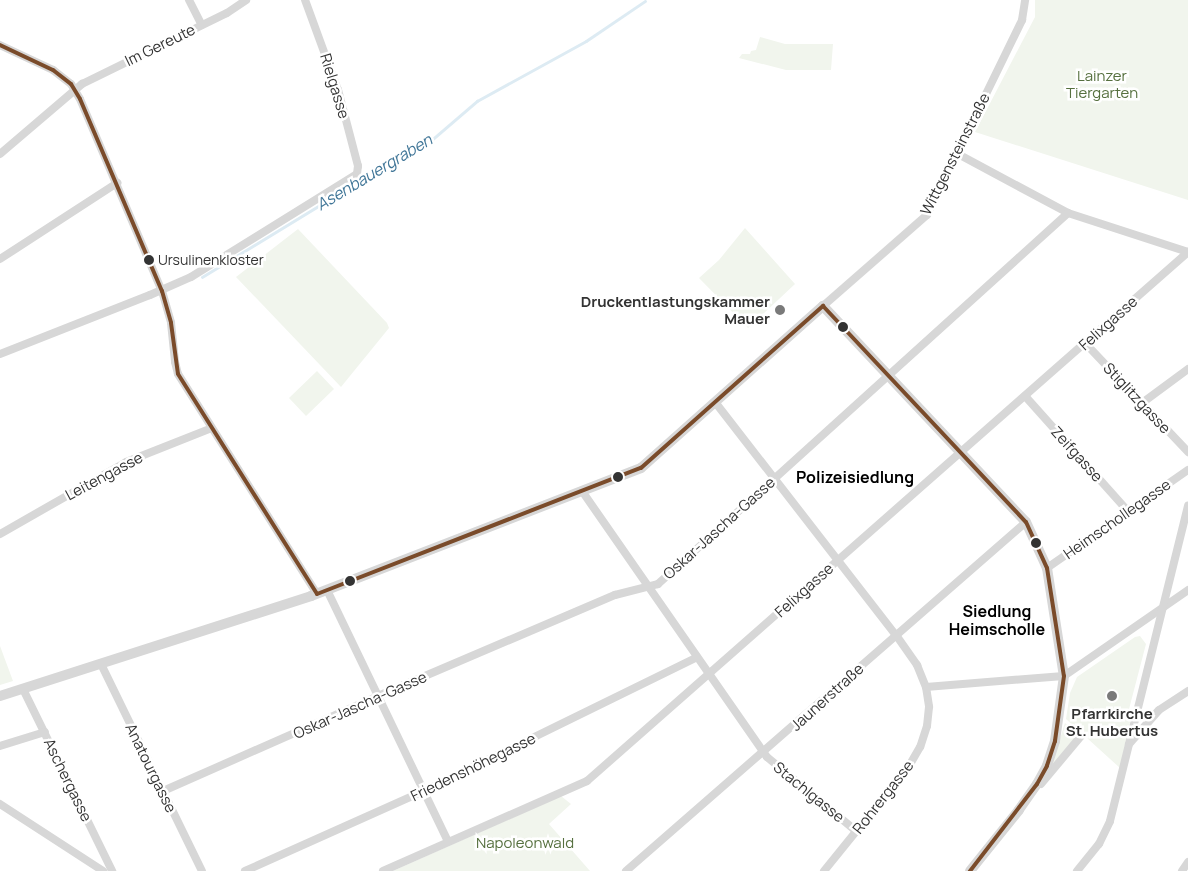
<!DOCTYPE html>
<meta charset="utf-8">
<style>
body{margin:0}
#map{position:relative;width:1188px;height:871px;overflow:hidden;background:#fff;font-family:Manrope,sans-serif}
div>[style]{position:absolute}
.green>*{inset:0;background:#f1f5ed}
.stream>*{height:2.5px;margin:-1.25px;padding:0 1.25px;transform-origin:1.25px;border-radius:1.25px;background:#ddebf3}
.minor>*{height:8px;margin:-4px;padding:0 4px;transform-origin:4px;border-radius:4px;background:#d7d7d7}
.tertiary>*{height:10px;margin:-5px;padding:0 5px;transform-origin:5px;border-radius:5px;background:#d7d7d7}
.bus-1>*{height:4px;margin:-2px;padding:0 2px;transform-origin:2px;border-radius:2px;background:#7a4b2a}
.dots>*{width:14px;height:14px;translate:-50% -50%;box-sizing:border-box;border:2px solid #fff;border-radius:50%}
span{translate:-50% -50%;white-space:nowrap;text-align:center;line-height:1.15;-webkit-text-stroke:5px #fff;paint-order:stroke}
.bus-label{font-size:14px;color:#333}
.left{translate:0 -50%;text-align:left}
.street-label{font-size:15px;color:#333}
.park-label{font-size:15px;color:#56703f}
.poi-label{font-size:15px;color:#333;font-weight:700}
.right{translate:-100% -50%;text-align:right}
.water-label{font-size:16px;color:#3f7597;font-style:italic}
.neighbourhood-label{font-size:16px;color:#000;font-weight:700}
</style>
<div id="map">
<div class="green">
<i style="clip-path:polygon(1035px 0,1188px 0,1188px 200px,975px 132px,1035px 17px)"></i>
<i style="clip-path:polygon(760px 37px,785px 44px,833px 44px,831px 70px,786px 70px,739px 58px,742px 54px,750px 54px,751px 51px,756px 50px)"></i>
<i style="clip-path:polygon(745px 228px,795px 284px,748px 328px,699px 278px,719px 260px)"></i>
<i style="clip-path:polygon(298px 229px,387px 323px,389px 328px,341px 387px,236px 277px)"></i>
<i style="clip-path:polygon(317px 371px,334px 389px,306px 416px,289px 398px)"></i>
<i style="clip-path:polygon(1140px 636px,1146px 644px,1128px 713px,1131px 718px,1120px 768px,1066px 719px,1070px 693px,1077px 677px,1135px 637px)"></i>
<i style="clip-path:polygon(0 646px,13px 681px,0 685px)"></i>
<i style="clip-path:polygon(1065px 723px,1078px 734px,1053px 764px,1052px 763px)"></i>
<i style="clip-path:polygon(561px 796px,571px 804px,549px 824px,590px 871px,393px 871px)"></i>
</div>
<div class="stream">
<i style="left:202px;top:277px;width:190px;rotate:-31.4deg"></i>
<i style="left:364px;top:178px;width:32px;rotate:-24deg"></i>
<i style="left:393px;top:165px;width:40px;rotate:-32deg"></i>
<i style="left:427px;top:144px;width:66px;rotate:-40.7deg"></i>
<i style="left:477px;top:101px;width:124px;rotate:-28.8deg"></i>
<i style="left:586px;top:41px;width:71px;rotate:-34.1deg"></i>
</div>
<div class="minor">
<i style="left:189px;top:0;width:28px;rotate:63deg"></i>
<i style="left:0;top:45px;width:59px;rotate:25.3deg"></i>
<i style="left:53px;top:70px;width:23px;rotate:38deg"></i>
<i style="left:71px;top:84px;width:17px;rotate:59deg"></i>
<i style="left:80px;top:99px;width:209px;rotate:66.9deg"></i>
<i style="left:162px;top:291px;width:33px;rotate:74deg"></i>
<i style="left:171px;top:323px;width:39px;rotate:84deg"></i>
<i style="left:175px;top:362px;width:12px;rotate:76deg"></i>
<i style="left:178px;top:374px;width:260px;rotate:57.7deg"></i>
<i style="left:0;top:154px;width:108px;rotate:-40.5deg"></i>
<i style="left:82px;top:84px;width:161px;rotate:-26.1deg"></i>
<i style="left:227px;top:13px;width:23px;rotate:-34deg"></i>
<i style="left:958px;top:154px;width:125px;rotate:28.2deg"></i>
<i style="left:1068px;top:213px;width:126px;rotate:18deg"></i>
<i style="left:0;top:259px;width:140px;rotate:-33deg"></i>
<i style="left:823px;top:306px;width:138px;rotate:-41.2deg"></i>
<i style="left:927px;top:215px;width:217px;rotate:-64deg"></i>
<i style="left:1022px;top:20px;width:20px;rotate:-81deg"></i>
<i style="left:1086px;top:344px;width:149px;rotate:46.6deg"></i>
<i style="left:0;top:354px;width:161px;rotate:-21.5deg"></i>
<i style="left:150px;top:295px;width:45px;rotate:-23.7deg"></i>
<i style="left:191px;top:277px;width:195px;rotate:-31.8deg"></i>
<i style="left:357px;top:174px;width:8px;rotate:-83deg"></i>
<i style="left:358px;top:166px;width:79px;rotate:-104.7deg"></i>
<i style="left:338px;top:90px;width:96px;rotate:-110.1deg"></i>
<i style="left:1025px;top:396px;width:154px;rotate:48.2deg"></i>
<i style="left:715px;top:402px;width:295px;rotate:52.2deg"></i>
<i style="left:896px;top:635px;width:37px;rotate:55deg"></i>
<i style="left:917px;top:665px;width:24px;rotate:68deg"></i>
<i style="left:926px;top:687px;width:20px;rotate:81deg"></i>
<i style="left:929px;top:707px;width:19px;rotate:96deg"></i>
<i style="left:927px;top:726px;width:22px;rotate:108deg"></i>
<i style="left:920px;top:747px;width:22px;rotate:120deg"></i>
<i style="left:909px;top:766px;width:135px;rotate:129deg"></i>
<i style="left:1142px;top:403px;width:57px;rotate:-36.5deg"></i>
<i style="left:582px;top:491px;width:324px;rotate:55.2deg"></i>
<i style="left:767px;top:757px;width:116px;rotate:39.7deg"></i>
<i style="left:0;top:534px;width:145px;rotate:-29.7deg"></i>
<i style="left:126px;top:462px;width:92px;rotate:-21.6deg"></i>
<i style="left:1047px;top:568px;width:172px;rotate:-34.8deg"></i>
<i style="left:327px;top:590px;width:279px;rotate:64.3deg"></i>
<i style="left:101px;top:664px;width:230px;rotate:64deg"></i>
<i style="left:926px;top:687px;width:138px;rotate:-4.6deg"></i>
<i style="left:1064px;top:676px;width:151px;rotate:-34.7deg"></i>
<i style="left:23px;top:689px;width:203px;rotate:63.9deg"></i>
<i style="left:1129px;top:744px;width:45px;rotate:-48.6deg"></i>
<i style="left:1159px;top:710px;width:35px;rotate:-33deg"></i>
<i style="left:0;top:746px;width:47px;rotate:-17.3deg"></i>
<i style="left:1041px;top:784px;width:62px;rotate:-50.2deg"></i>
<i style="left:163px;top:791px;width:235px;rotate:-23.8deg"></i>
<i style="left:378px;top:696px;width:258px;rotate:-23.1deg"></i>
<i style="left:615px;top:595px;width:44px;rotate:-14.3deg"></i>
<i style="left:658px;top:584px;width:553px;rotate:-42.14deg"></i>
<i style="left:0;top:804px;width:123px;rotate:33deg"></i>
<i style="left:245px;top:871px;width:196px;rotate:-24.1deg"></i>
<i style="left:424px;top:791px;width:304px;rotate:-26.1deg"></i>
<i style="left:383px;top:871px;width:223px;rotate:-23.8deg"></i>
<i style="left:587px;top:781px;width:801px;rotate:-41.35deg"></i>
<i style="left:626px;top:871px;width:531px;rotate:-41.1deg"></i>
<i style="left:1077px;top:871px;width:35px;rotate:-51deg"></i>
<i style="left:1099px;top:844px;width:25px;rotate:-64deg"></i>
<i style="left:1110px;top:821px;width:325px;rotate:-76.1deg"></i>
<i style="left:1182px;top:871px;width:11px;rotate:-56deg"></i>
</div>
<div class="tertiary">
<i style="left:0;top:696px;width:327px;rotate:-17.8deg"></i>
<i style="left:311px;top:596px;width:354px;rotate:-21.2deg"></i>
<i style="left:641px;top:468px;width:244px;rotate:-41.7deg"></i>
<i style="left:823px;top:306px;width:296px;rotate:46.8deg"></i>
<i style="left:1026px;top:522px;width:51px;rotate:65.5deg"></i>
<i style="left:1047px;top:568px;width:109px;rotate:81.1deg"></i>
<i style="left:1064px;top:676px;width:66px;rotate:97.9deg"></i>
<i style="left:1055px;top:741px;width:26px;rotate:108deg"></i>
<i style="left:1047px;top:766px;width:21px;rotate:119deg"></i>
<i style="left:1037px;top:784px;width:32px;rotate:125deg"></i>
<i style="left:1019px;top:810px;width:78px;rotate:128.8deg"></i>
</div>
<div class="bus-1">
<i style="left:0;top:45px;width:59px;rotate:25.3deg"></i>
<i style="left:53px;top:70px;width:23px;rotate:38deg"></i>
<i style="left:71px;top:84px;width:17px;rotate:59deg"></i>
<i style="left:80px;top:99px;width:209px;rotate:66.9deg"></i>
<i style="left:162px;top:291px;width:33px;rotate:74deg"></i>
<i style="left:171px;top:323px;width:51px;rotate:82.2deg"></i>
<i style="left:178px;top:374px;width:260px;rotate:57.7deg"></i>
<i style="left:823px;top:306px;width:296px;rotate:46.8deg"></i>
<i style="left:1026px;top:522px;width:51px;rotate:65.5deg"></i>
<i style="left:1047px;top:568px;width:109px;rotate:81.1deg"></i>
<i style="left:1064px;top:676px;width:66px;rotate:97.9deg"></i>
<i style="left:1055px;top:741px;width:26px;rotate:108deg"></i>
<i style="left:1047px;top:766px;width:21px;rotate:119deg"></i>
<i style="left:1037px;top:784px;width:110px;rotate:127.6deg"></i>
<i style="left:317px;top:594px;width:348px;rotate:-21.3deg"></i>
<i style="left:641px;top:468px;width:244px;rotate:-41.7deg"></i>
</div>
<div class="dots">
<i style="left:149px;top:260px;background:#333"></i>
<i style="left:780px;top:310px;background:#7a7a7a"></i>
<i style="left:843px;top:327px;background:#333"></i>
<i style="left:618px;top:477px;background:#333"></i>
<i style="left:1036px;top:543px;background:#333"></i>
<i style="left:350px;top:581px;background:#333"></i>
<i style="left:1112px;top:696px;background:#7a7a7a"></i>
</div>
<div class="bus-label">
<span class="left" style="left:158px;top:260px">Ursulinenkloster</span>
</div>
<div class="street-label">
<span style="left:160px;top:45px;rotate:-26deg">Im Gereute</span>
<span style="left:335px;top:86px;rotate:73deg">Rielgasse</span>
<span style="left:955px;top:154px;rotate:-63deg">Wittgensteinstraße</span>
<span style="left:1108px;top:323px;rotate:-42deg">Felixgasse</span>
<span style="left:1137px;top:398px;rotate:47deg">Stiglitzgasse</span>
<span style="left:1077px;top:454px;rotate:48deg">Zeifgasse</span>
<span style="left:104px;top:476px;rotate:-28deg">Leitengasse</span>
<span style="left:1117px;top:519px;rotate:-35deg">Heimschollegasse</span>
<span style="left:719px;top:528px;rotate:-42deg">Oskar-Jascha-Gasse</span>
<span style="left:804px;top:590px;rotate:-42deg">Felixgasse</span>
<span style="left:827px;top:697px;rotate:-42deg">Jaunerstraße</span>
<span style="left:360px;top:705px;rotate:-24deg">Oskar-Jascha-Gasse</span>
<span style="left:473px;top:767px;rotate:-26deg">Friedenshöhegasse</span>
<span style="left:151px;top:768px;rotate:64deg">Anatourgasse</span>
<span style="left:68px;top:780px;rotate:64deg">Aschergasse</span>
<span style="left:809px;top:792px;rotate:39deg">Stachlgasse</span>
<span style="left:883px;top:797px;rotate:-52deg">Rohrergasse</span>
</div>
<div class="park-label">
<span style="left:1102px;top:84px">Lainzer<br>Tiergarten</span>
<span style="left:525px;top:843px">Napoleonwald</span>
</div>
<div class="poi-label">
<span class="right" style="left:770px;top:310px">Druckentlastungskammer<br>Mauer</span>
<span style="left:1112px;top:722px">Pfarrkirche<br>St. Hubertus</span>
</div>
<div class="water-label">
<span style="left:374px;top:172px;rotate:-31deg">Asenbauergraben</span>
</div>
<div class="neighbourhood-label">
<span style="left:855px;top:477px">Polizeisiedlung</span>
<span style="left:997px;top:620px">Siedlung<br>Heimscholle</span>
</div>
</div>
